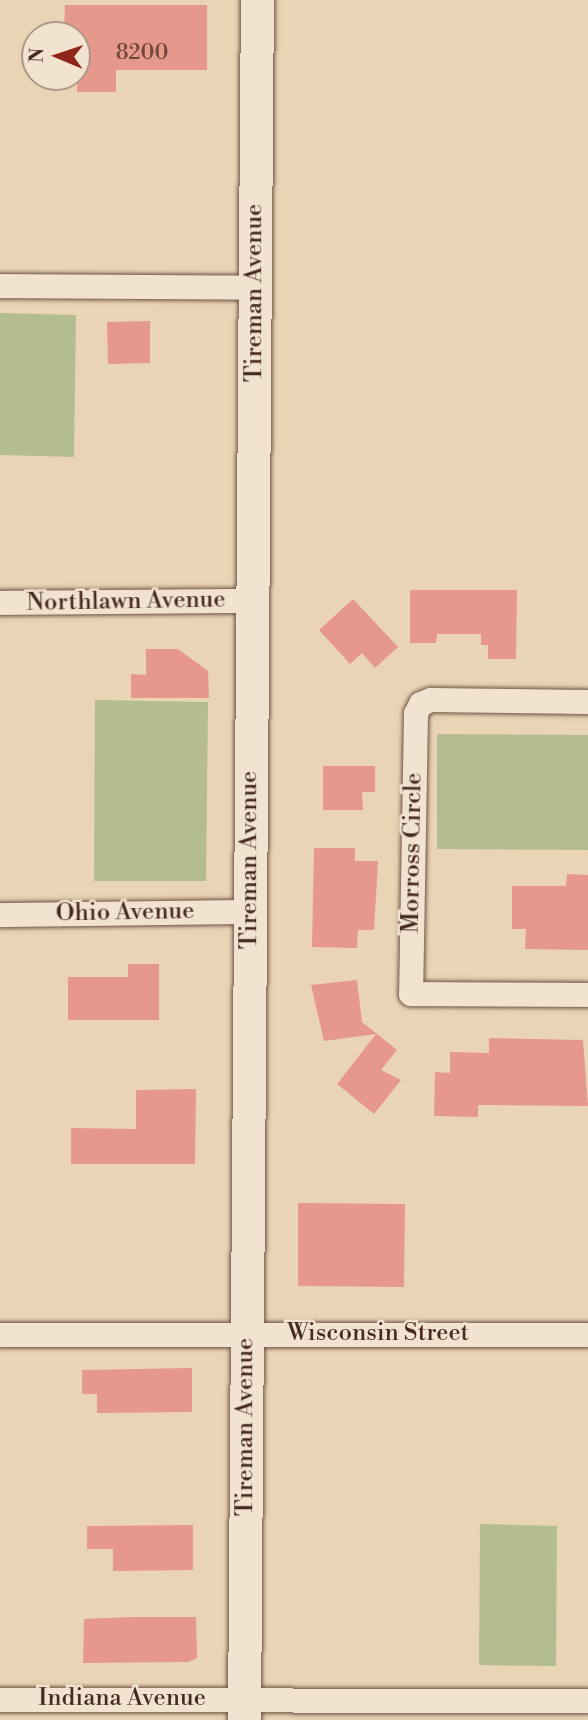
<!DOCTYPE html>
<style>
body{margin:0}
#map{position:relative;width:588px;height:1720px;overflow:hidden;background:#ead4b6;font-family:"Libre Bodoni",serif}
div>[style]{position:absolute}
.green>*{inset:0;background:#b4bd90}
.building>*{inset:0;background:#e6988d}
.roads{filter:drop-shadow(0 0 2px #705445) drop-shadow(0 0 2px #705445)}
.street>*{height:24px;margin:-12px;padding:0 12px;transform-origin:12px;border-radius:12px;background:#f1e3d0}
.secondary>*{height:33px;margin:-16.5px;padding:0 16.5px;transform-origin:16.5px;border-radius:16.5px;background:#f1e3d0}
span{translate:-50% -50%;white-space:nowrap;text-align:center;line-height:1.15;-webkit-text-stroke:5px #f1e3d0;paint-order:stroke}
.number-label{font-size:21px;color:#6f463a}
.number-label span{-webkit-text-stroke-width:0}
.street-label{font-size:24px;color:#472a1f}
.north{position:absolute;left:21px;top:21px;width:70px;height:70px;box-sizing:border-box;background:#f1e3d0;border:2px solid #ad9989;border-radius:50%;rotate:272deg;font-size:19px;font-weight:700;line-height:28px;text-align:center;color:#472a1f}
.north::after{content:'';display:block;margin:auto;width:24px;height:32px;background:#8f2418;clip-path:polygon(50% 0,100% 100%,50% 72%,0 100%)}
</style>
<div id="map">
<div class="green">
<i style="clip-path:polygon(0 313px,76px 315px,74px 457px,0 455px)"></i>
<i style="clip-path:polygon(95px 700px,208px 702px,206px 881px,94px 881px)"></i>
<i style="clip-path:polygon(437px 734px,588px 735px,588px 850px,437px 849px)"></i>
<i style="clip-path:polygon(480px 1524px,557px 1526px,556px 1666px,479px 1665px)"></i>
</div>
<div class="building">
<i style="clip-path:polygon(65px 5px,207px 5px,207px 70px,116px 70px,116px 92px,77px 92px,77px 35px,64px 35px)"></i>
<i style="clip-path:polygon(150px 321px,150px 363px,108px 364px,107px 322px)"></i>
<i style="clip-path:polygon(410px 590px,517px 590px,516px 659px,488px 659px,488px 645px,481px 645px,481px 634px,437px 634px,436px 643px,410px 643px)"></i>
<i style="clip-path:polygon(353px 599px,398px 647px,375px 668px,362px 653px,350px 664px,319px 630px)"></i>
<i style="clip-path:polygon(146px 649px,178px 649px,208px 671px,209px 698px,131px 698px,131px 674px,146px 675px)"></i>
<i style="clip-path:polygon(323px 766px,375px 766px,375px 792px,362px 792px,363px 810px,323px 810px)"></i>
<i style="clip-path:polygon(314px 848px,355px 848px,355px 861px,378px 861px,374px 930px,358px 930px,357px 948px,312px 947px)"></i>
<i style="clip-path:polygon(567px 874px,588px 875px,588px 950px,525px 949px,526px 929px,512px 929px,512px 886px,566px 886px)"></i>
<i style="clip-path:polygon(128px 964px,159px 964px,159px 1020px,68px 1020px,68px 977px,128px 977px)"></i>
<i style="clip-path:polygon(357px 980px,362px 1022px,397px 1050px,381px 1070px,401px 1080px,374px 1114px,337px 1084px,376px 1034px,324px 1041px,311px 985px)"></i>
<i style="clip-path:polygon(489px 1038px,583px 1040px,588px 1106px,478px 1105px,478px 1117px,434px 1116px,435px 1072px,450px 1073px,450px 1052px,489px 1053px)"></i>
<i style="clip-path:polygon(196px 1089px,195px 1164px,71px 1164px,71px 1128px,136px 1129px,136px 1090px)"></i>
<i style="clip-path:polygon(298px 1203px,405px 1204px,404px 1287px,298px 1286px)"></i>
<i style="clip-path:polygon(192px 1368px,192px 1412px,97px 1413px,97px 1394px,82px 1394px,82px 1370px)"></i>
<i style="clip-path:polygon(193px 1525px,193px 1570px,113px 1571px,113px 1549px,87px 1549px,87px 1526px)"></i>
<i style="clip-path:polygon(130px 1617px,196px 1617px,197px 1658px,188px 1662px,83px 1663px,84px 1619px)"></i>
</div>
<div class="roads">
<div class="street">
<i style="left:0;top:286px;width:255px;rotate:0.4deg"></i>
<i style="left:0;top:603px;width:252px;rotate:-0.5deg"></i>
<i style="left:588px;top:702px;width:157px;rotate:-179.3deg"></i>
<i style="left:431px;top:700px;width:11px;rotate:158deg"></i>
<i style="left:421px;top:704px;width:11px;rotate:117deg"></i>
<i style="left:416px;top:714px;width:280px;rotate:91deg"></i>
<i style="left:411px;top:994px;width:177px;rotate:0.3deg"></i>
<i style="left:0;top:915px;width:250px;rotate:-0.7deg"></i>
<i style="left:0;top:1335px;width:588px"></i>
<i style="left:0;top:1700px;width:588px;rotate:0.1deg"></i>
</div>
<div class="secondary">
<i style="left:244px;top:1720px;width:1720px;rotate:-89.57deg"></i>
</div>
</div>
<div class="number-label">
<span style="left:142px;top:53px">8200</span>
</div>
<div class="street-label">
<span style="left:255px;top:293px;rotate:-90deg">Tireman Avenue</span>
<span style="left:126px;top:602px;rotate:-1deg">Northlawn Avenue</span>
<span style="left:413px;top:853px;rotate:-89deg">Morross Circle</span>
<span style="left:250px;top:860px;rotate:-90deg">Tireman Avenue</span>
<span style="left:125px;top:913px;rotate:-1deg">Ohio Avenue</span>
<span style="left:378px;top:1334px">Wisconsin Street</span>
<span style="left:246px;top:1427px;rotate:-90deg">Tireman Avenue</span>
<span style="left:122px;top:1699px">Indiana Avenue</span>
</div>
<div class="north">N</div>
</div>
